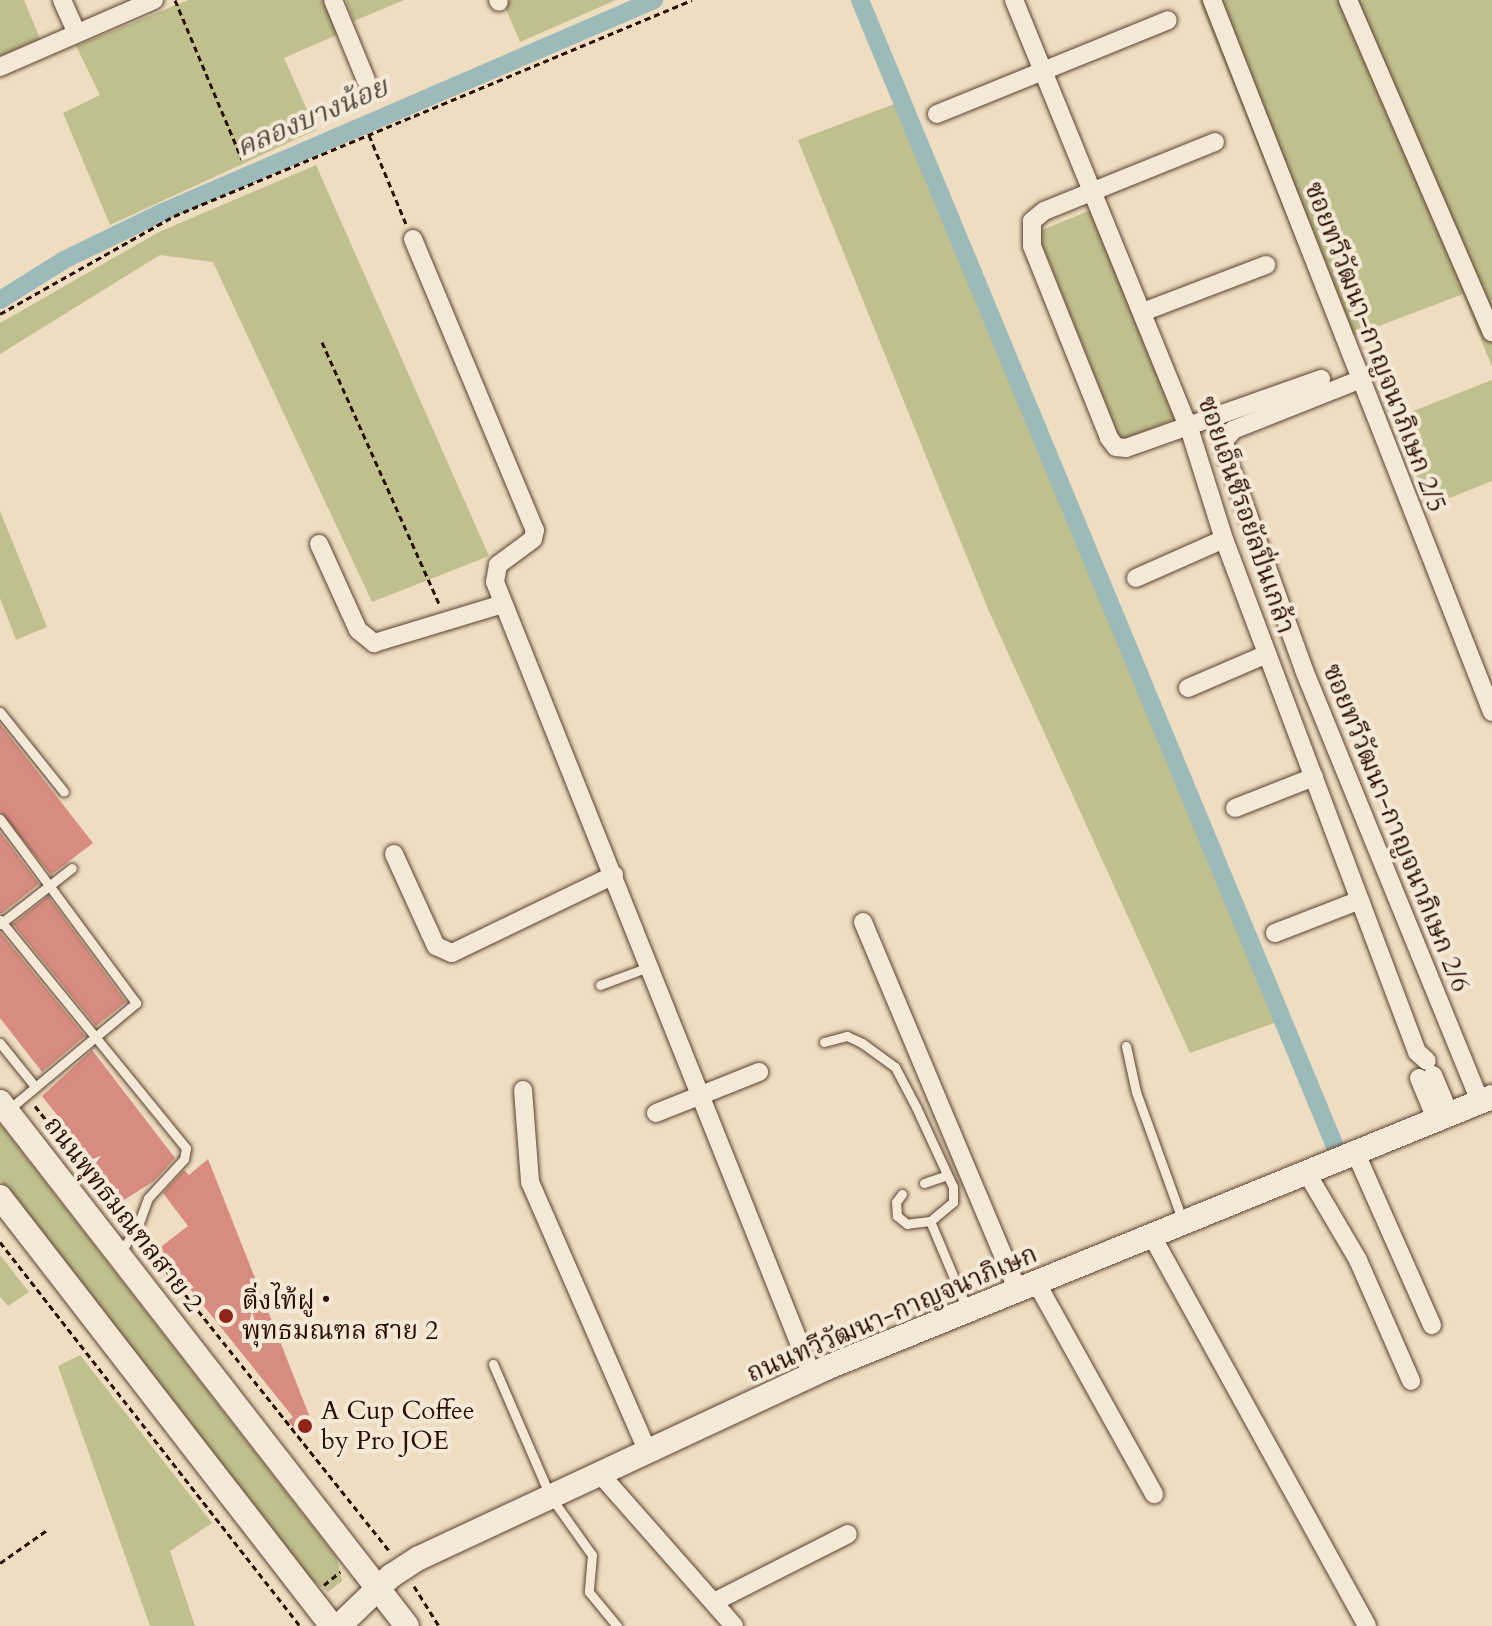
<!DOCTYPE html>
<meta charset="utf-8">
<style>
body{margin:0}
#map{position:relative;width:1492px;height:1626px;overflow:hidden;background:#eeddc1;font-family:Cardo,"Noto Serif Thai",serif}
div>[style]{position:absolute}
.green>*{inset:0;background:#c0bf8e}
.canal>*{height:18px;margin:-9px;padding:0 9px;transform-origin:9px;border-radius:9px;background:#9bbab9}
.building>*{inset:0;background:#d88c80}
.path>*{height:3px;margin-top:-1.5px;transform-origin:0;background:repeating-linear-gradient(90deg,#2a0e00 0 6px,transparent 0 10px)}
.roads{filter:drop-shadow(0 0 2px #5b4230) drop-shadow(0 0 2px #5b4230)}
.lane>*{height:9px;margin:-4.5px;padding:0 4.5px;transform-origin:4.5px;border-radius:4.5px;background:#f4e9d7}
.street>*{height:18px;margin:-9px;padding:0 9px;transform-origin:9px;border-radius:9px;background:#f4e9d7}
.secondary>*{height:24px;margin:-12px;padding:0 12px;transform-origin:12px;border-radius:12px;background:#f4e9d7}
.dots>*{width:22px;height:22px;translate:-50% -50%;box-sizing:border-box;border:4px solid #f4e9d7;border-radius:50%}
span{translate:-50% -50%;white-space:nowrap;text-align:center;line-height:1.15;-webkit-text-stroke:8px #f4e9d7;paint-order:stroke}
.street-label{font-size:26px;color:#2a0e00}
.poi-label{font-size:26px;color:#2a0e00}
.left{translate:0 -50%;text-align:left}
.water-label{font-size:28px;color:#524a41;font-style:italic}
</style>
<div id="map">
<div class="green">
<i style="clip-path:polygon(0 0,24px 0,40px 39px,0 56px)"></i>
<i style="clip-path:polygon(188px 0,325px 0,339px 34px,284px 58px,316px 130px,110px 225px,63px 113px,100px 95px,76px 46px)"></i>
<i style="clip-path:polygon(346px 0,404px 0,354px 21px)"></i>
<i style="clip-path:polygon(502px 0,616px 0,520px 42px)"></i>
<i style="clip-path:polygon(1199px 0,1492px 0,1492px 367px,1463px 294px,1337px 342px)"></i>
<i style="clip-path:polygon(905px 100px,1288px 1018px,1190px 1053px,988px 609px,798px 140px)"></i>
<i style="clip-path:polygon(316px 165px,489px 556px,372px 602px,213px 262px,160px 255px,0 354px,0 323px,159px 232px)"></i>
<i style="clip-path:polygon(1091px 210px,1175px 419px,1121px 441px,1037px 232px)"></i>
<i style="clip-path:polygon(1492px 380px,1492px 481px,1427px 507px,1393px 419px)"></i>
<i style="clip-path:polygon(0 511px,47px 627px,16px 640px,0 598px)"></i>
<i style="clip-path:polygon(0 1124px,337px 1558px,342px 1581px,328px 1592px,310px 1578px,0 1180px)"></i>
<i style="clip-path:polygon(0 1255px,29px 1292px,8px 1306px,0 1297px)"></i>
<i style="clip-path:polygon(80px 1355px,212px 1523px,170px 1551px,195px 1626px,150px 1626px,58px 1366px)"></i>
</div>
<div class="canal">
<i style="left:860px;top:0;width:1241px;rotate:67.49deg"></i>
<i style="left:0;top:300px;width:75px;rotate:-32deg"></i>
<i style="left:64px;top:260px;width:110px;rotate:-25.9deg"></i>
<i style="left:163px;top:212px;width:535px;rotate:-23.35deg"></i>
</div>
<div class="building">
<i style="clip-path:polygon(0 724px,93px 843px,51px 875px,0 812px)"></i>
<i style="clip-path:polygon(0 832px,39px 884px,2px 913px,0 913px)"></i>
<i style="clip-path:polygon(48px 896px,126px 1002px,96px 1026px,13px 924px)"></i>
<i style="clip-path:polygon(0 932px,85px 1036px,42px 1072px,0 1018px)"></i>
<i style="clip-path:polygon(92px 1050px,175px 1158px,154px 1181px,124px 1200px,42px 1096px)"></i>
<i style="clip-path:polygon(208px 1159px,313px 1425px,300px 1435px,288px 1421px,293px 1417px,158px 1249px,188px 1226px,163px 1193px,184px 1170px,189px 1175px)"></i>
</div>
<div class="path">
<i style="left:175px;top:0;width:173px;rotate:67.2deg"></i>
<i style="left:369px;top:135px;width:96px;rotate:67.4deg"></i>
<i style="left:0;top:314px;width:200px;rotate:-29.4deg"></i>
<i style="left:174px;top:216px;width:561px;rotate:-22.64deg"></i>
<i style="left:322px;top:342px;width:287px;rotate:65.9deg"></i>
<i style="left:35px;top:1106px;width:148px;rotate:51.6deg"></i>
<i style="left:142px;top:1240px;width:400px;rotate:51.5deg"></i>
<i style="left:0;top:1242px;width:487px;rotate:52deg"></i>
<i style="left:0;top:1563px;width:57px;rotate:-35.1deg"></i>
<i style="left:324px;top:1585px;width:21px;rotate:-39deg"></i>
<i style="left:414px;top:1586px;width:47px;rotate:58deg"></i>
</div>
<div class="roads">
<div class="lane">
<i style="left:0;top:712px;width:102px;rotate:51.3deg"></i>
<i style="left:0;top:819px;width:229px;rotate:53.5deg"></i>
<i style="left:136px;top:1003px;width:168px;rotate:140.1deg"></i>
<i style="left:0;top:920px;width:294px;rotate:50.8deg"></i>
<i style="left:186px;top:1148px;width:11px;rotate:100deg"></i>
<i style="left:184px;top:1159px;width:53px;rotate:132.7deg"></i>
<i style="left:148px;top:1198px;width:32px;rotate:110deg"></i>
<i style="left:137px;top:1228px;width:29px;rotate:125deg"></i>
<i style="left:0;top:924px;width:91px;rotate:-37.9deg"></i>
<i style="left:600px;top:985px;width:54px;rotate:-20.4deg"></i>
<i style="left:824px;top:1042px;width:24px;rotate:-15deg"></i>
<i style="left:847px;top:1036px;width:17px;rotate:25deg"></i>
<i style="left:862px;top:1043px;width:41px;rotate:36deg"></i>
<i style="left:895px;top:1067px;width:45px;rotate:62.3deg"></i>
<i style="left:916px;top:1107px;width:88px;rotate:65.2deg"></i>
<i style="left:953px;top:1187px;width:15px;rotate:90deg"></i>
<i style="left:953px;top:1202px;width:30px;rotate:140deg"></i>
<i style="left:930px;top:1221px;width:23px;rotate:173deg"></i>
<i style="left:907px;top:1224px;width:13px;rotate:-141deg"></i>
<i style="left:897px;top:1216px;width:14px;rotate:-94deg"></i>
<i style="left:896px;top:1202px;width:10px;rotate:-53deg"></i>
<i style="left:0;top:1043px;width:53px;rotate:51.2deg"></i>
<i style="left:1126px;top:1046px;width:47px;rotate:77.7deg"></i>
<i style="left:1136px;top:1092px;width:138px;rotate:70.1deg"></i>
<i style="left:924px;top:1183px;width:24px;rotate:-19deg"></i>
<i style="left:930px;top:1221px;width:95px;rotate:67.2deg"></i>
<i style="left:493px;top:1364px;width:144px;rotate:66.6deg"></i>
<i style="left:550px;top:1496px;width:72px;rotate:54.6deg"></i>
<i style="left:592px;top:1555px;width:37px;rotate:95deg"></i>
<i style="left:589px;top:1592px;width:44px;rotate:50.5deg"></i>
</div>
<div class="street">
<i style="left:62px;top:0;width:36px;rotate:66deg"></i>
<i style="left:333px;top:0;width:87px;rotate:67.6deg"></i>
<i style="left:498px;top:0;width:2px;rotate:63deg"></i>
<i style="left:1014px;top:0;width:462px;rotate:67.8deg"></i>
<i style="left:1189px;top:428px;width:116px;rotate:72.5deg"></i>
<i style="left:1224px;top:539px;width:548px;rotate:69.38deg"></i>
<i style="left:1417px;top:1052px;width:13px;rotate:42deg"></i>
<i style="left:1212px;top:0;width:765px;rotate:68.53deg"></i>
<i style="left:1348px;top:0;width:362px;rotate:66.6deg"></i>
<i style="left:0;top:67px;width:168px;rotate:-23.5deg"></i>
<i style="left:937px;top:114px;width:249px;rotate:-22.1deg"></i>
<i style="left:1215px;top:142px;width:184px;rotate:158deg"></i>
<i style="left:1044px;top:211px;width:16px;rotate:140deg"></i>
<i style="left:1032px;top:221px;width:25px;rotate:90deg"></i>
<i style="left:1032px;top:246px;width:207px;rotate:68.1deg"></i>
<i style="left:1109px;top:438px;width:11px;rotate:52deg"></i>
<i style="left:1116px;top:447px;width:10px;rotate:6deg"></i>
<i style="left:1126px;top:448px;width:207px;rotate:-19.5deg"></i>
<i style="left:413px;top:239px;width:316px;rotate:67.3deg"></i>
<i style="left:535px;top:530px;width:9px;rotate:103deg"></i>
<i style="left:533px;top:539px;width:44px;rotate:143.4deg"></i>
<i style="left:498px;top:565px;width:17px;rotate:100deg"></i>
<i style="left:495px;top:582px;width:854px;rotate:68.21deg"></i>
<i style="left:1143px;top:312px;width:132px;rotate:-20.9deg"></i>
<i style="left:1359px;top:380px;width:136px;rotate:158.4deg"></i>
<i style="left:1233px;top:430px;width:14px;rotate:129deg"></i>
<i style="left:1224px;top:441px;width:16px;rotate:79deg"></i>
<i style="left:1227px;top:457px;width:226px;rotate:70.1deg"></i>
<i style="left:1304px;top:670px;width:466px;rotate:67.8deg"></i>
<i style="left:319px;top:544px;width:94px;rotate:65.6deg"></i>
<i style="left:358px;top:630px;width:21px;rotate:39deg"></i>
<i style="left:374px;top:643px;width:135px;rotate:-16.8deg"></i>
<i style="left:1136px;top:578px;width:96px;rotate:-23.9deg"></i>
<i style="left:1188px;top:688px;width:86px;rotate:-23.3deg"></i>
<i style="left:1235px;top:808px;width:85px;rotate:-21.4deg"></i>
<i style="left:394px;top:854px;width:101px;rotate:65.5deg"></i>
<i style="left:436px;top:946px;width:17px;rotate:24deg"></i>
<i style="left:452px;top:953px;width:180px;rotate:-25.7deg"></i>
<i style="left:863px;top:922px;width:398px;rotate:67.2deg"></i>
<i style="left:1275px;top:933px;width:91px;rotate:-21.2deg"></i>
<i style="left:1433px;top:1075px;width:41px;rotate:67.2deg"></i>
<i style="left:1419px;top:1078px;width:44px;rotate:67.5deg"></i>
<i style="left:523px;top:1090px;width:92px;rotate:85.6deg"></i>
<i style="left:530px;top:1182px;width:295px;rotate:66.4deg"></i>
<i style="left:656px;top:1113px;width:111px;rotate:-21.7deg"></i>
<i style="left:1357px;top:1156px;width:185px;rotate:66.1deg"></i>
<i style="left:1308px;top:1175px;width:99px;rotate:59.5deg"></i>
<i style="left:1358px;top:1260px;width:132px;rotate:66.3deg"></i>
<i style="left:1153px;top:1238px;width:443px;rotate:61.1deg"></i>
<i style="left:1036px;top:1282px;width:243px;rotate:60.9deg"></i>
<i style="left:601px;top:1475px;width:201px;rotate:48.6deg"></i>
<i style="left:714px;top:1602px;width:150px;rotate:-26.9deg"></i>
</div>
<div class="secondary">
<i style="left:0;top:1102px;width:663px;rotate:52.16deg"></i>
<i style="left:0;top:1197px;width:542px;rotate:52.26deg"></i>
<i style="left:339px;top:1626px;width:72px;rotate:-43.9deg"></i>
<i style="left:391px;top:1576px;width:33px;rotate:-33deg"></i>
<i style="left:419px;top:1558px;width:449px;rotate:-25deg"></i>
<i style="left:826px;top:1368px;width:719px;rotate:-22.14deg"></i>
</div>
</div>
<div class="dots">
<i style="left:226px;top:1316px;background:#8f2418"></i>
<i style="left:305px;top:1426px;background:#8f2418"></i>
</div>
<div class="street-label">
<span style="left:1375px;top:347px;rotate:69deg">ซอยทวีวัฒนา-กาญจนาภิเษก 2/5</span>
<span style="left:1246px;top:515px;rotate:71deg">ซอยเอ็นซีรอยัลปิ่นเกล้า</span>
<span style="left:1396px;top:828px;rotate:68deg">ซอยทวีวัฒนา-กาญจนาภิเษก 2/6</span>
<span style="left:123px;top:1214px;rotate:52deg">ถนนพุทธมณฑลสาย 2</span>
<span style="left:892px;top:1314px;rotate:-23deg">ถนนทวีวัฒนา-กาญจนาภิเษก</span>
</div>
<div class="poi-label">
<span class="left" style="left:242px;top:1316px">ติ่งไท้ฝู •<br>พุทธมณฑล สาย 2</span>
<span class="left" style="left:321px;top:1426px">A Cup Coffee<br>by Pro JOE</span>
</div>
<div class="water-label">
<span style="left:312px;top:117px;rotate:-23deg">คลองบางน้อย</span>
</div>
</div>
